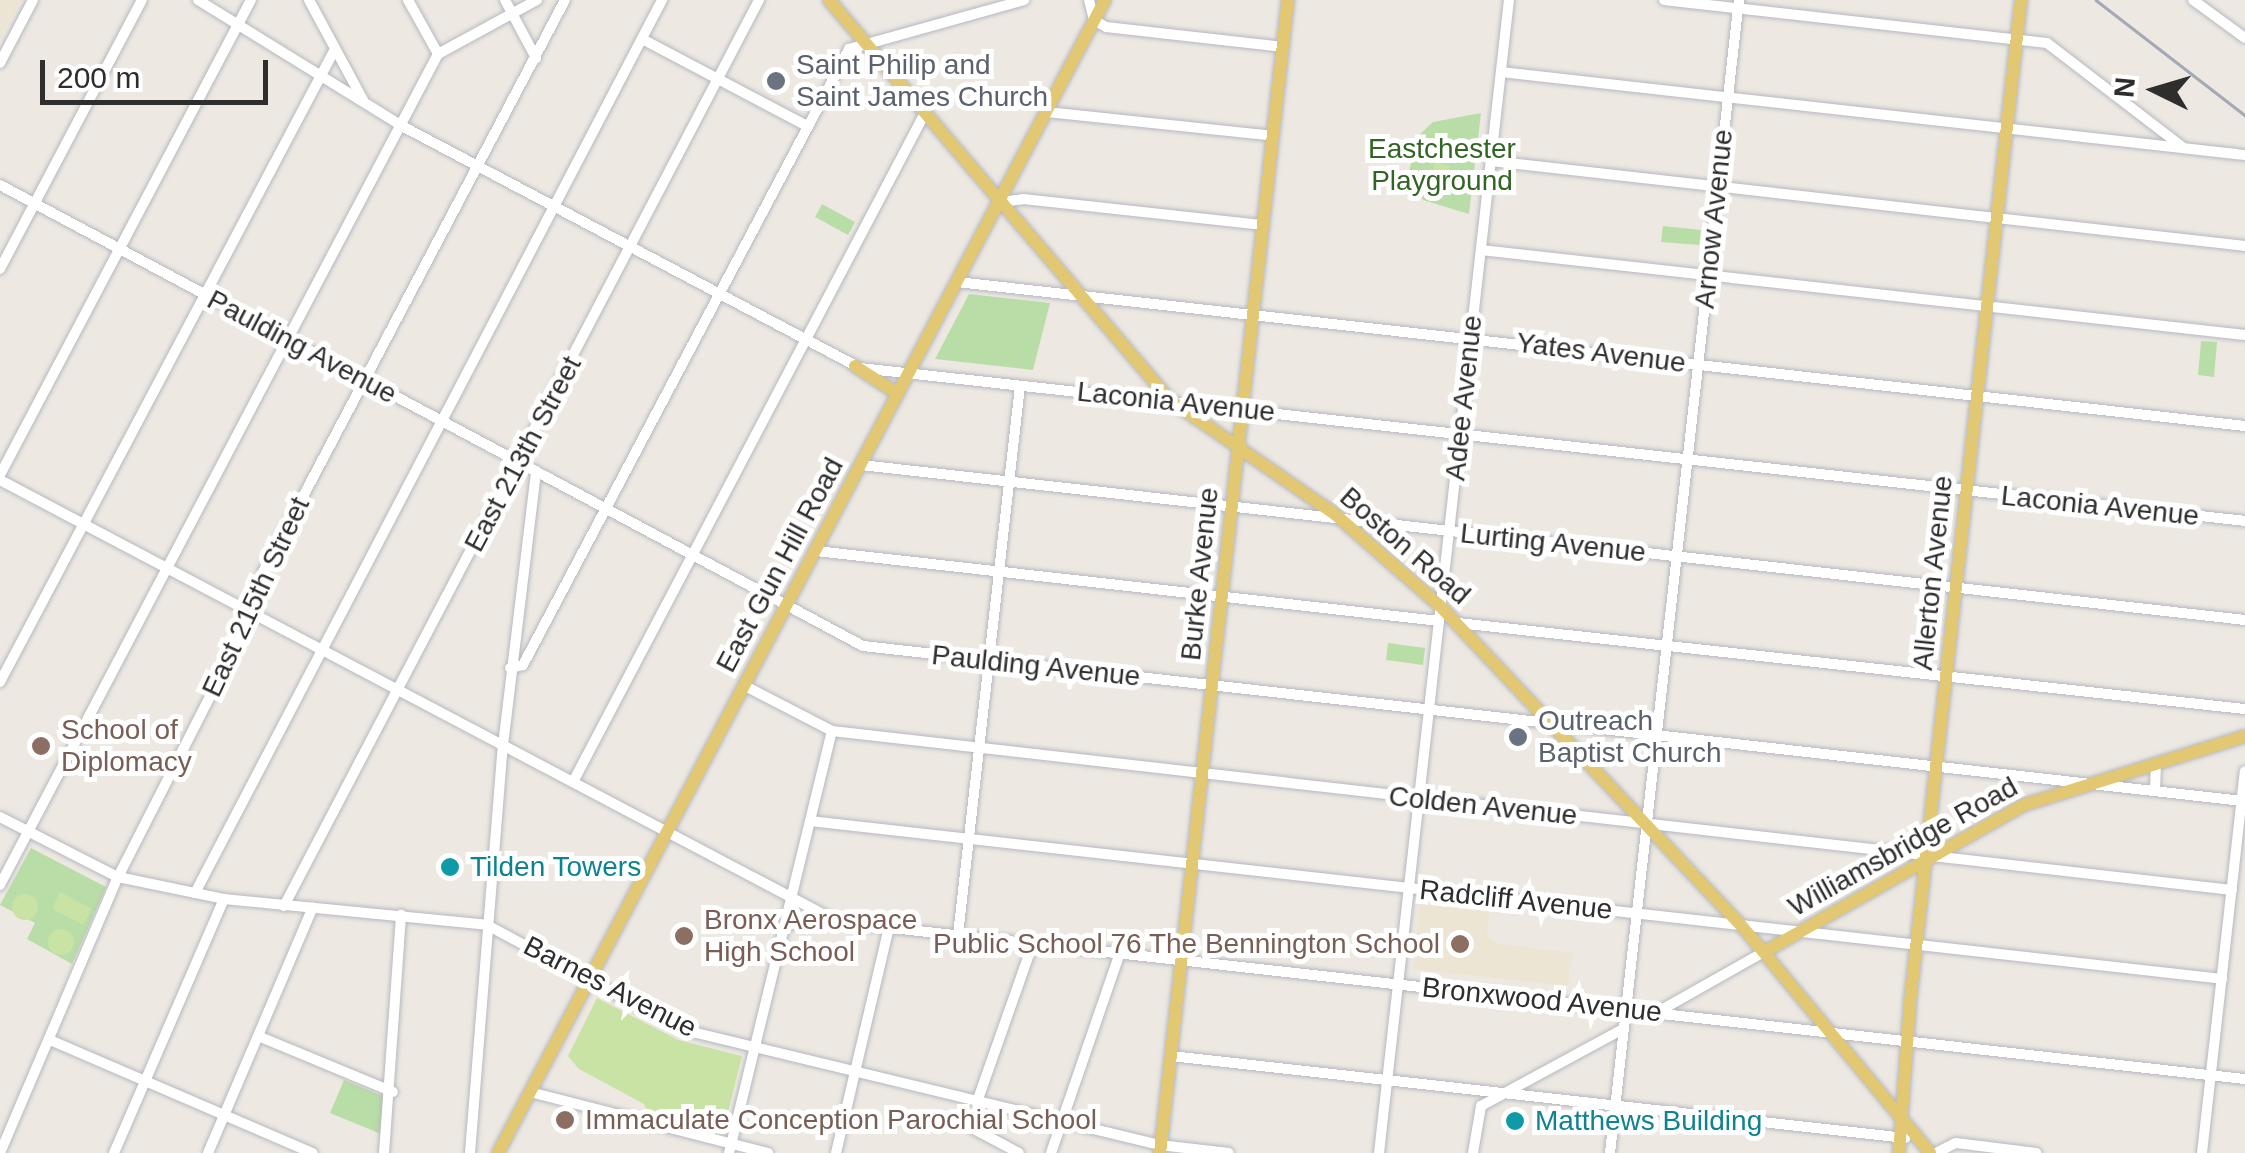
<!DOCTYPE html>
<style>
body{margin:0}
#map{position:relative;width:2245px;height:1153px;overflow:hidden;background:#ede9e2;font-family:Helvetica,sans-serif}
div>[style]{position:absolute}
.education>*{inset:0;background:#ece5d4}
.green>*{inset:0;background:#b9dda6}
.pitch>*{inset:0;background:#c8e3a3}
.round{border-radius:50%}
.roads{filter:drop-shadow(0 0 2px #b6b8c0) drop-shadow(0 0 2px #b6b8c0)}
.minor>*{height:10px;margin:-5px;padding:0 5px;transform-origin:5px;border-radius:5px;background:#fff}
.major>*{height:12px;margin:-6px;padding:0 6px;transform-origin:6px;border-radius:6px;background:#e2c873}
.rail>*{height:2.5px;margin:-1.25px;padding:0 1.25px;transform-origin:1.25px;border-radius:1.25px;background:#a5a8b5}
.dots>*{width:28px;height:28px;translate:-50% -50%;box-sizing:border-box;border:5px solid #fff;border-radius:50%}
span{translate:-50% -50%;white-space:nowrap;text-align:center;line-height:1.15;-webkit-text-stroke:10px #fff;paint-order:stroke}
.worship-label{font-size:28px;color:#5b616d}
.left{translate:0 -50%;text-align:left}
.park-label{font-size:28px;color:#326424}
.street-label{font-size:28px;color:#2e2e2e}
.education-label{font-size:28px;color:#785e54}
.right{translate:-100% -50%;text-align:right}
.culture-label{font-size:28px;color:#0d838f}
.north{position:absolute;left:2105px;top:40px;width:100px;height:100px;-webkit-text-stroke:8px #fff;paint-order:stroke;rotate:275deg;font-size:28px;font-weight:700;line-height:40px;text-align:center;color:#2e2e2e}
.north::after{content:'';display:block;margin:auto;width:35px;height:45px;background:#2e2e2e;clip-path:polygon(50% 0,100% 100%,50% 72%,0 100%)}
.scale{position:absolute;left:40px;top:60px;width:228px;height:45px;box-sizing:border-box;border:5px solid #2e2e2e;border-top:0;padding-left:12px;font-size:30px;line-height:35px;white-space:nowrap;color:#2e2e2e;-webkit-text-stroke:8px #fff;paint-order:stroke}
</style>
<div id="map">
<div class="education">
<i style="clip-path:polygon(0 0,21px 0,0 39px)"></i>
<i style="clip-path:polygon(1420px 901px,1490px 909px,1487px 937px,1495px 943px,1572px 953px,1568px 986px,1413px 969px)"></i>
</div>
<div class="green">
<i style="clip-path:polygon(1481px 113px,1469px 214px,1423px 200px,1408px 176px,1417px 137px,1433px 122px)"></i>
<i style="clip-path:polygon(822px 204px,855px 222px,848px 235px,815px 217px)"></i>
<i style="clip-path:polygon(1663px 226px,1701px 230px,1699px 245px,1661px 242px)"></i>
<i style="clip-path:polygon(969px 294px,1050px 303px,1033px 370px,935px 359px)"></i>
<i style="clip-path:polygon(2201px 341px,2217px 342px,2214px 377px,2198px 375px)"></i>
<i style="clip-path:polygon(1388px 643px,1425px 648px,1423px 665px,1386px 660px)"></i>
<i style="clip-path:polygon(31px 848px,106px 887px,72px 964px,27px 939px,35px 923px,0 905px)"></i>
<i style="clip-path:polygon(344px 1080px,385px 1097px,381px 1134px,330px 1113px)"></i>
</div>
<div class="pitch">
<i style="clip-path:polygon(1435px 162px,1450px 166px,1443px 196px,1429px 193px)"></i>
<i style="clip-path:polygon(60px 892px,92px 909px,83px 925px,52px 909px)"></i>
<i class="round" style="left:12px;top:894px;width:26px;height:26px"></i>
<i class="round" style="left:48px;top:929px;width:26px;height:26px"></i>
<i style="clip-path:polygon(597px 998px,678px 1040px,742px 1056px,723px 1132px,648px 1113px,644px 1104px,579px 1069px,568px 1056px)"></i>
</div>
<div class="roads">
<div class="minor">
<i style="left:198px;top:0;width:238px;rotate:31.7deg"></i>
<i style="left:400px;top:125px;width:520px;rotate:27.85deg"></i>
<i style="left:860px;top:368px;width:1393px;rotate:6.3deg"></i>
<i style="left:309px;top:0;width:114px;rotate:61.6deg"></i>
<i style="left:408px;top:0;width:62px;rotate:60.9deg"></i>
<i style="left:505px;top:0;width:66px;rotate:61.9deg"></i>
<i style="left:1089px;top:0;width:21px;rotate:76deg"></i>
<i style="left:1094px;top:20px;width:14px;rotate:30deg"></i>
<i style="left:1106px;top:27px;width:179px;rotate:6.4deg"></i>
<i style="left:1664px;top:0;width:385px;rotate:6.4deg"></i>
<i style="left:2047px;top:43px;width:169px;rotate:37.5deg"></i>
<i style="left:2193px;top:0;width:64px;rotate:36.2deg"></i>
<i style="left:642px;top:39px;width:187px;rotate:27.8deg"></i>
<i style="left:438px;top:54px;width:113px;rotate:-28.6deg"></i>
<i style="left:0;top:63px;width:71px;rotate:-62.4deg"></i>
<i style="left:1501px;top:72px;width:749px;rotate:6.37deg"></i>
<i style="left:1047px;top:112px;width:228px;rotate:6deg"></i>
<i style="left:1491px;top:161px;width:759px;rotate:6.43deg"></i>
<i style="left:0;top:185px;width:978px;rotate:28.11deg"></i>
<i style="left:863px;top:646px;width:1388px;rotate:6.41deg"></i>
<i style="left:1000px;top:202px;width:23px;rotate:-7deg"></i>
<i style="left:1023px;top:199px;width:242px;rotate:6.2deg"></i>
<i style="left:1481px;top:250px;width:769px;rotate:6.35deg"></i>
<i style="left:0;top:269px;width:304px;rotate:-62.2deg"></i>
<i style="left:957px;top:282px;width:1296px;rotate:6.38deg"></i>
<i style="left:861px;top:465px;width:1393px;rotate:6.39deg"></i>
<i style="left:0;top:475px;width:537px;rotate:-62.15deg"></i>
<i style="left:0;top:480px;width:947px;rotate:27.81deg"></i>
<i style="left:838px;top:922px;width:1416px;rotate:6.37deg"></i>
<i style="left:816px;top:551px;width:627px;rotate:6.41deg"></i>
<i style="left:1458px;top:623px;width:792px;rotate:6.24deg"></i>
<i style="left:510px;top:668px;width:13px;rotate:-13deg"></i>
<i style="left:523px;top:665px;width:697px;rotate:-62.11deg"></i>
<i style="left:849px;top:49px;width:182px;rotate:-15.6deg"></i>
<i style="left:0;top:682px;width:716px;rotate:-62.11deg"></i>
<i style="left:745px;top:686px;width:98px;rotate:27.3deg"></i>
<i style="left:832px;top:731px;width:1409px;rotate:6.48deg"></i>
<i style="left:573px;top:782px;width:756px;rotate:-62.25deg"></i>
<i style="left:2155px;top:791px;width:27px;rotate:-88deg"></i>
<i style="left:0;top:817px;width:132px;rotate:27deg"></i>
<i style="left:118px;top:877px;width:108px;rotate:11.7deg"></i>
<i style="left:224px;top:899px;width:264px;rotate:5.6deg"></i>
<i style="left:487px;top:925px;width:219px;rotate:28.3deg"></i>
<i style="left:680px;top:1029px;width:494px;rotate:13.6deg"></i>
<i style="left:1160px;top:1145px;width:69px;rotate:6.6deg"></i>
<i style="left:810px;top:821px;width:1421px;rotate:6.38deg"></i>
<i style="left:0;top:885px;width:939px;rotate:-62.21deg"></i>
<i style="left:195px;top:893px;width:1008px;rotate:-62.39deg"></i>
<i style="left:284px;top:906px;width:1023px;rotate:-62.33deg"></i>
<i style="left:785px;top:924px;width:49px;rotate:-1.2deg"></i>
<i style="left:958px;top:935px;width:552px;rotate:-83.56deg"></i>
<i style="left:1656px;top:1013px;width:124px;rotate:-29.5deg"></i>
<i style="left:258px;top:1036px;width:146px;rotate:22.5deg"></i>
<i style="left:50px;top:1040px;width:286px;rotate:23.3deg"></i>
<i style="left:1171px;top:1056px;width:739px;rotate:6.37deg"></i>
<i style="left:530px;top:1092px;width:246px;rotate:14.4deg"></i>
<i style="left:977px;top:1102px;width:169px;rotate:-70.6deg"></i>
<i style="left:972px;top:1128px;width:53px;rotate:28deg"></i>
<i style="left:0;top:1153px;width:300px;rotate:-66.9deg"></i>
<i style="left:118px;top:877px;width:277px;rotate:-63deg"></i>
<i style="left:244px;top:630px;width:34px;rotate:-80deg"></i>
<i style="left:250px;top:597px;width:675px;rotate:-62.18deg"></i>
<i style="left:114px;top:1153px;width:277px;rotate:-66.6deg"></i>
<i style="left:208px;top:1153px;width:267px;rotate:-66.9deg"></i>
<i style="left:384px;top:1153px;width:239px;rotate:-85.9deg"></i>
<i style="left:470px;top:1153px;width:409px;rotate:-85.4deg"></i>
<i style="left:503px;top:745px;width:276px;rotate:-83.1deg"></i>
<i style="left:729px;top:1153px;width:434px;rotate:-76.3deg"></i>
<i style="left:836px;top:1153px;width:232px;rotate:-76.8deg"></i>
<i style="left:1051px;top:1153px;width:212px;rotate:-71deg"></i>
<i style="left:1379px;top:1153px;width:1160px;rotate:-83.57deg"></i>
<i style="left:1473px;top:1153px;width:48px;rotate:-80.3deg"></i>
<i style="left:1481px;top:1106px;width:162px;rotate:-28.5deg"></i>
<i style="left:1610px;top:1153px;width:1160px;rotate:-83.62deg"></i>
<i style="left:1936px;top:1153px;width:22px;rotate:-27deg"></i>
<i style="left:1956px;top:1143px;width:81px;rotate:7.1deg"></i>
<i style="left:2202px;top:1153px;width:384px;rotate:-83.6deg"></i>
</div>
<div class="major">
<i style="left:829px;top:0;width:526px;rotate:49.55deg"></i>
<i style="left:1170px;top:400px;width:202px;rotate:34.7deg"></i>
<i style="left:1336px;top:515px;width:138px;rotate:41.2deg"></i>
<i style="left:1440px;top:606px;width:439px;rotate:46.7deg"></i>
<i style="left:1741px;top:925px;width:296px;rotate:50.3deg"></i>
<i style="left:855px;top:366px;width:51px;rotate:33.1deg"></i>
<i style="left:1764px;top:952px;width:299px;rotate:-29.5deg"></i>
<i style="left:2024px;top:805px;width:232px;rotate:-17.3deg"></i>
<i style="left:498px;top:1153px;width:1303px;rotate:-62.24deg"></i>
<i style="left:1160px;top:1153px;width:1160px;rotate:-83.67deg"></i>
<i style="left:1899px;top:1153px;width:151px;rotate:-85.8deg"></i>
<i style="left:1910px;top:1002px;width:1008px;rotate:-83.68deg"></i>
</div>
</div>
<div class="rail">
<i style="left:2096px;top:0;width:188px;rotate:37.7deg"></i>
</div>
<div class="dots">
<i style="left:776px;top:81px;background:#6b7280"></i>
<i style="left:1518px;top:737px;background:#6b7280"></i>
<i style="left:41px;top:746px;background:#8d6e63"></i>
<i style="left:450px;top:867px;background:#0f9aa8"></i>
<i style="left:684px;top:936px;background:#8d6e63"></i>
<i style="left:1460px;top:944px;background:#8d6e63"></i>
<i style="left:565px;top:1120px;background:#8d6e63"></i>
<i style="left:1515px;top:1121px;background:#0f9aa8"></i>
</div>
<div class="worship-label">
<span class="left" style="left:796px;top:81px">Saint Philip and<br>Saint James Church</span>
<span class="left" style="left:1538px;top:737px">Outreach<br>Baptist Church</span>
</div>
<div class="park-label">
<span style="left:1442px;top:165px">Eastchester<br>Playground</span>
</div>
<div class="street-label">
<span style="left:1714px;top:219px;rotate:-84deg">Arnow Avenue</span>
<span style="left:302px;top:347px;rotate:28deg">Paulding Avenue</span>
<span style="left:1601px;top:353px;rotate:7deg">Yates Avenue</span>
<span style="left:1464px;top:398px;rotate:-84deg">Adee Avenue</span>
<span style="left:1176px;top:402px;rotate:6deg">Laconia Avenue</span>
<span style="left:523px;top:454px;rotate:-62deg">East 213th Street</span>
<span style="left:2100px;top:506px;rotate:6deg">Laconia Avenue</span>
<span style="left:1553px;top:543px;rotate:6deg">Lurting Avenue</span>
<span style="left:1405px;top:546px;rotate:41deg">Boston Road</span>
<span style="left:780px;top:565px;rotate:-62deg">East Gun Hill Road</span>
<span style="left:1933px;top:573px;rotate:-84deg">Allerton Avenue</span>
<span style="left:1200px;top:574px;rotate:-84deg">Burke Avenue</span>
<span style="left:256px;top:597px;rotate:-65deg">East 215th Street</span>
<span style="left:1036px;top:666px;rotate:6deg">Paulding Avenue</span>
<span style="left:1483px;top:806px;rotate:6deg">Colden Avenue</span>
<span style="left:1903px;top:847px;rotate:-29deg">Williamsbridge Road</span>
<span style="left:1516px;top:900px;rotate:6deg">Radcliff Avenue</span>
<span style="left:610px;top:987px;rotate:27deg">Barnes Avenue</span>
<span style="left:1542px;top:1000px;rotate:6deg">Bronxwood Avenue</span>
</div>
<div class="education-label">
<span class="left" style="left:61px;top:746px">School of<br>Diplomacy</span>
<span class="left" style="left:704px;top:936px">Bronx Aerospace<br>High School</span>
<span class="right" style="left:1440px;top:944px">Public School 76 The Bennington School</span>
<span class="left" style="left:585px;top:1120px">Immaculate Conception Parochial School</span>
</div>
<div class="culture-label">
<span class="left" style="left:470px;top:867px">Tilden Towers</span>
<span class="left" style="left:1535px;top:1121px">Matthews Building</span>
</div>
<div class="north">N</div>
<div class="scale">200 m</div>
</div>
